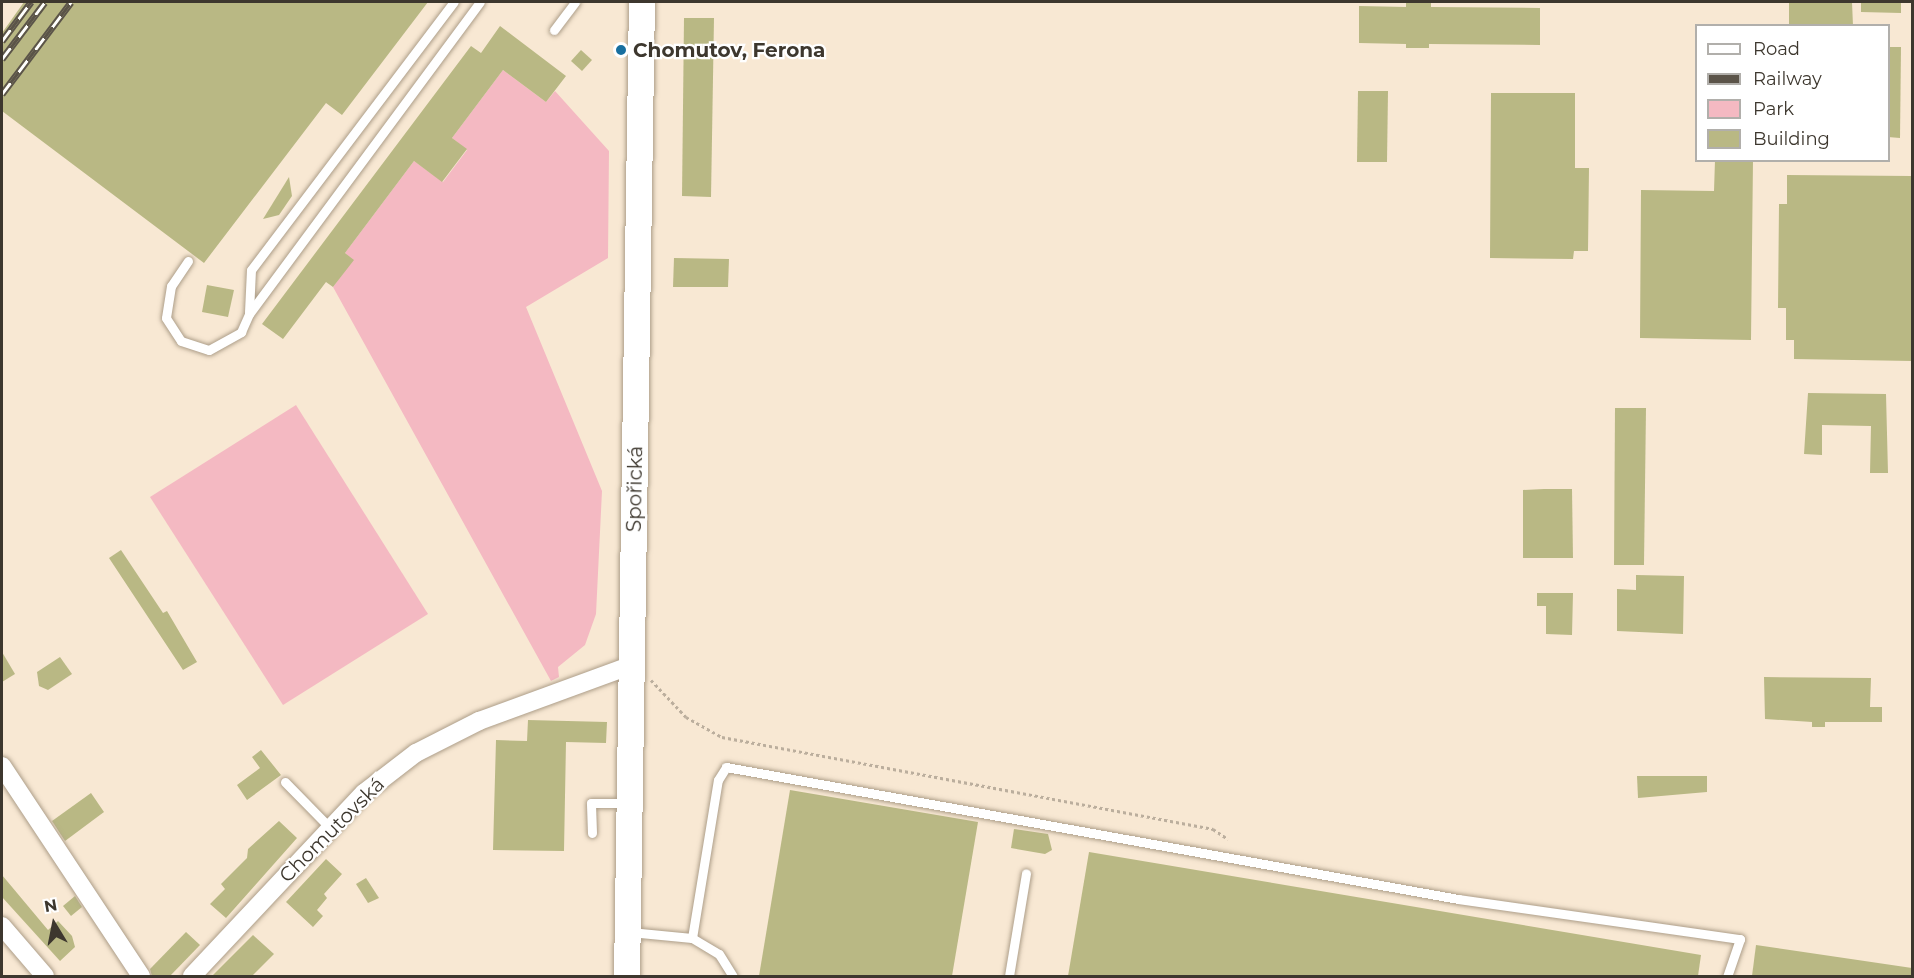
<!DOCTYPE html>
<meta charset="utf-8">
<style>
body{margin:0}
#map{position:relative;width:1914px;height:978px;overflow:hidden;background:#f8e8d3;font-family:Montserrat,sans-serif}
div>[style]{position:absolute}
.green>*{inset:0;background:#f4b9c2}
.building>*{inset:0;background:#b9b884}
.path>*{height:3px;margin-top:-1.5px;transform-origin:0;background:repeating-linear-gradient(90deg,#bbae9d 0 3px,transparent 0 6px)}
.roads{filter:drop-shadow(0 0 2px #ad9e89) drop-shadow(0 0 2px #ad9e89)}
.lane>*{height:9px;margin:-4.5px;padding:0 4.5px;transform-origin:4.5px;border-radius:4.5px;background:#fff}
.street>*{height:18px;margin:-9px;padding:0 9px;transform-origin:9px;border-radius:9px;background:#fff}
.secondary>*{height:26px;margin:-13px;padding:0 13px;transform-origin:13px;border-radius:13px;background:#fff}
.rail>*{height:7px;margin-top:-3.5px;transform-origin:0;background:repeating-linear-gradient(90deg,#fff 0 14px,#5b5449 0 28px);box-sizing:border-box;border-block:2px solid #5b5449}
.dots>*{width:16px;height:16px;translate:-50% -50%;box-sizing:border-box;border:3px solid #fff;border-radius:50%}
span{translate:-50% -50%;white-space:nowrap;text-align:center;line-height:1.15;-webkit-text-stroke:4.5px #fff;paint-order:stroke}
.poi-label{font-size:20px;color:#3d372e;font-weight:700}
.left{translate:0 -50%;text-align:left}
.street-label{font-size:20px;color:#3d372e}
.frame{position:absolute;inset:0;border:3px solid #3d372e;pointer-events:none}
.legend{position:absolute;left:1695px;top:24px;width:195px;height:138px;box-sizing:border-box;background:#fff;border:2px solid #b1afab;margin:0;padding:8px 10px;list-style:none;font-size:18px;color:#3d372e}
.legend li{display:flex;align-items:center;gap:12px;height:30px}
.legend b{width:30px;border:2px solid #b1afab}
.north{position:absolute;left:24px;top:894px;width:60px;height:60px;-webkit-text-stroke:4px #fff;paint-order:stroke;rotate:350deg;font-size:16px;font-weight:700;line-height:24px;text-align:center;color:#3d372e}
.north::after{content:'';display:block;margin:auto;width:21px;height:27px;background:#3d372e;clip-path:polygon(50% 0,100% 100%,50% 72%,0 100%)}
</style>
<div id="map">
<div class="green">
<i style="clip-path:polygon(503px 70px,546px 102px,555px 91px,609px 151px,608px 258px,526px 307px,602px 491px,596px 614px,585px 645px,558px 667px,559px 677px,551px 681px,333px 287px,353px 260px,345px 253px,414px 161px,443px 182px,467px 150px,452px 138px)"></i>
<i style="clip-path:polygon(296px 405px,428px 614px,283px 705px,150px 497px)"></i>
</div>
<div class="building">
<i style="clip-path:polygon(24px 2px,428px 2px,342px 115px,326px 103px,204px 263px,2px 111px,2px 33px)"></i>
<i style="clip-path:polygon(1406px 2px,1431px 2px,1431px 7px,1540px 8px,1540px 45px,1429px 44px,1429px 48px,1406px 48px,1406px 44px,1359px 43px,1359px 6px,1406px 7px)"></i>
<i style="clip-path:polygon(1789px 2px,1852px 2px,1853px 26px,1789px 26px)"></i>
<i style="clip-path:polygon(1861px 2px,1901px 2px,1901px 13px,1861px 12px)"></i>
<i style="clip-path:polygon(684px 18px,714px 18px,711px 197px,682px 196px)"></i>
<i style="clip-path:polygon(500px 26px,566px 76px,546px 102px,503px 70px,452px 138px,467px 149px,442px 182px,414px 161px,345px 253px,354px 260px,333px 287px,326px 282px,283px 339px,262px 324px,471px 46px,481px 53px)"></i>
<i style="clip-path:polygon(1888px 47px,1901px 47px,1900px 138px,1888px 137px)"></i>
<i style="clip-path:polygon(581px 50px,592px 60px,582px 71px,571px 61px)"></i>
<i style="clip-path:polygon(1358px 91px,1388px 91px,1387px 162px,1357px 162px)"></i>
<i style="clip-path:polygon(1491px 93px,1575px 93px,1575px 168px,1589px 168px,1588px 251px,1574px 251px,1573px 259px,1490px 258px)"></i>
<i style="clip-path:polygon(1715px 160px,1753px 160px,1751px 340px,1640px 338px,1641px 190px,1714px 191px)"></i>
<i style="clip-path:polygon(1787px 175px,1912px 176px,1912px 361px,1794px 359px,1794px 340px,1786px 340px,1786px 308px,1778px 308px,1779px 204px,1787px 204px)"></i>
<i style="clip-path:polygon(289px 177px,292px 196px,279px 215px,263px 219px)"></i>
<i style="clip-path:polygon(674px 258px,729px 259px,728px 287px,673px 287px)"></i>
<i style="clip-path:polygon(207px 285px,234px 290px,228px 317px,202px 312px)"></i>
<i style="clip-path:polygon(1808px 393px,1886px 394px,1888px 473px,1870px 473px,1871px 426px,1822px 425px,1822px 455px,1804px 454px)"></i>
<i style="clip-path:polygon(1615px 408px,1646px 408px,1644px 565px,1614px 565px)"></i>
<i style="clip-path:polygon(1544px 489px,1572px 489px,1573px 558px,1523px 558px,1523px 490px)"></i>
<i style="clip-path:polygon(121px 550px,163px 613px,167px 611px,197px 662px,183px 670px,109px 558px)"></i>
<i style="clip-path:polygon(1636px 575px,1684px 576px,1683px 634px,1617px 631px,1617px 589px,1636px 590px)"></i>
<i style="clip-path:polygon(1537px 593px,1573px 593px,1572px 635px,1546px 634px,1546px 606px,1537px 606px)"></i>
<i style="clip-path:polygon(2px 652px,15px 674px,2px 682px)"></i>
<i style="clip-path:polygon(60px 657px,72px 674px,48px 690px,39px 686px,37px 672px)"></i>
<i style="clip-path:polygon(1764px 677px,1871px 678px,1870px 707px,1882px 707px,1882px 722px,1825px 722px,1825px 727px,1812px 727px,1812px 722px,1765px 719px)"></i>
<i style="clip-path:polygon(528px 720px,607px 722px,606px 743px,566px 742px,564px 851px,493px 850px,496px 740px,527px 741px)"></i>
<i style="clip-path:polygon(261px 750px,281px 775px,247px 800px,237px 785px,260px 768px,252px 757px)"></i>
<i style="clip-path:polygon(1637px 776px,1707px 776px,1707px 792px,1638px 798px)"></i>
<i style="clip-path:polygon(790px 790px,978px 822px,952px 976px,759px 976px)"></i>
<i style="clip-path:polygon(91px 793px,104px 812px,65px 841px,52px 821px)"></i>
<i style="clip-path:polygon(279px 821px,297px 838px,226px 918px,210px 904px,225px 889px,221px 884px,247px 858px,248px 849px)"></i>
<i style="clip-path:polygon(1014px 829px,1048px 834px,1052px 850px,1045px 854px,1011px 848px)"></i>
<i style="clip-path:polygon(1089px 852px,1701px 955px,1698px 976px,1068px 976px)"></i>
<i style="clip-path:polygon(326px 859px,342px 874px,324px 894px,327px 898px,317px 910px,323px 916px,313px 927px,286px 902px)"></i>
<i style="clip-path:polygon(2px 875px,48px 930px,58px 921px,72px 936px,75px 947px,60px 961px,2px 897px)"></i>
<i style="clip-path:polygon(366px 878px,379px 898px,368px 903px,356px 884px)"></i>
<i style="clip-path:polygon(75px 896px,82px 907px,71px 916px,63px 906px)"></i>
<i style="clip-path:polygon(186px 932px,200px 945px,170px 976px,152px 976px,150px 969px)"></i>
<i style="clip-path:polygon(253px 935px,274px 954px,252px 976px,212px 976px)"></i>
<i style="clip-path:polygon(1756px 945px,1912px 968px,1912px 976px,1752px 976px)"></i>
</div>
<div class="path">
<i style="left:651px;top:680px;width:51px;rotate:46.6deg"></i>
<i style="left:686px;top:717px;width:41px;rotate:29.1deg"></i>
<i style="left:722px;top:737px;width:500px;rotate:10.6deg"></i>
<i style="left:1213px;top:829px;width:18px;rotate:34deg"></i>
</div>
<div class="roads">
<div class="lane">
<i style="left:554px;top:30px;width:35px;rotate:-53deg"></i>
<i style="left:188px;top:261px;width:30px;rotate:124deg"></i>
<i style="left:171px;top:286px;width:32px;rotate:99deg"></i>
<i style="left:166px;top:318px;width:27px;rotate:57deg"></i>
<i style="left:181px;top:341px;width:29px;rotate:18deg"></i>
<i style="left:209px;top:350px;width:37px;rotate:-29deg"></i>
<i style="left:241px;top:332px;width:20px;rotate:-66deg"></i>
<i style="left:249px;top:314px;width:388px;rotate:-53.5deg"></i>
<i style="left:249px;top:312px;width:42px;rotate:-87.3deg"></i>
<i style="left:251px;top:270px;width:336px;rotate:-52.9deg"></i>
<i style="left:285px;top:782px;width:64px;rotate:45.6deg"></i>
<i style="left:592px;top:833px;width:30px;rotate:-92deg"></i>
<i style="left:591px;top:803px;width:36px"></i>
<i style="left:630px;top:932px;width:62px;rotate:5.5deg"></i>
<i style="left:692px;top:938px;width:31px;rotate:31deg"></i>
<i style="left:719px;top:954px;width:26px;rotate:58deg"></i>
<i style="left:692px;top:938px;width:160px;rotate:-80.7deg"></i>
<i style="left:718px;top:780px;width:15px;rotate:-58deg"></i>
<i style="left:726px;top:767px;width:744px;rotate:10.22deg"></i>
<i style="left:1458px;top:899px;width:285px;rotate:8.1deg"></i>
<i style="left:1740px;top:939px;width:39px;rotate:109deg"></i>
<i style="left:1009px;top:976px;width:104px;rotate:-80.6deg"></i>
</div>
<div class="street">
<i style="left:2px;top:766px;width:252px;rotate:56.5deg"></i>
<i style="left:2px;top:926px;width:66px;rotate:49.3deg"></i>
<i style="left:192px;top:976px;width:251px;rotate:-46.8deg"></i>
<i style="left:364px;top:793px;width:66px;rotate:-37.6deg"></i>
<i style="left:416px;top:753px;width:71px;rotate:-26.9deg"></i>
<i style="left:479px;top:721px;width:163px;rotate:-20.1deg"></i>
</div>
<div class="secondary">
<i style="left:627px;top:976px;width:974px;rotate:-89.12deg"></i>
</div>
</div>
<div class="rail">
<i style="left:2px;top:41px;width:49px;rotate:-53.4deg"></i>
<i style="left:2px;top:59px;width:71px;rotate:-53deg"></i>
<i style="left:2px;top:94px;width:115px;rotate:-53.1deg"></i>
</div>
<div class="dots">
<i style="left:621px;top:50px;background:#186f9f"></i>
</div>
<div class="poi-label">
<span class="left" style="left:633px;top:50px">Chomutov, Ferona</span>
</div>
<div class="street-label">
<span style="left:635px;top:489px;rotate:-89deg">Spořická</span>
<span style="left:332px;top:830px;rotate:-45deg">Chomutovská</span>
</div>
<div class="frame"></div>
<ul class="legend">
<li><b style="height:8px;background:#fff"></b>Road</li>
<li><b style="height:8px;background:#5b5449"></b>Railway</li>
<li><b style="height:16px;background:#f4b9c2"></b>Park</li>
<li><b style="height:16px;background:#b9b884"></b>Building</li>
</ul>
<div class="north">N</div>
</div>
